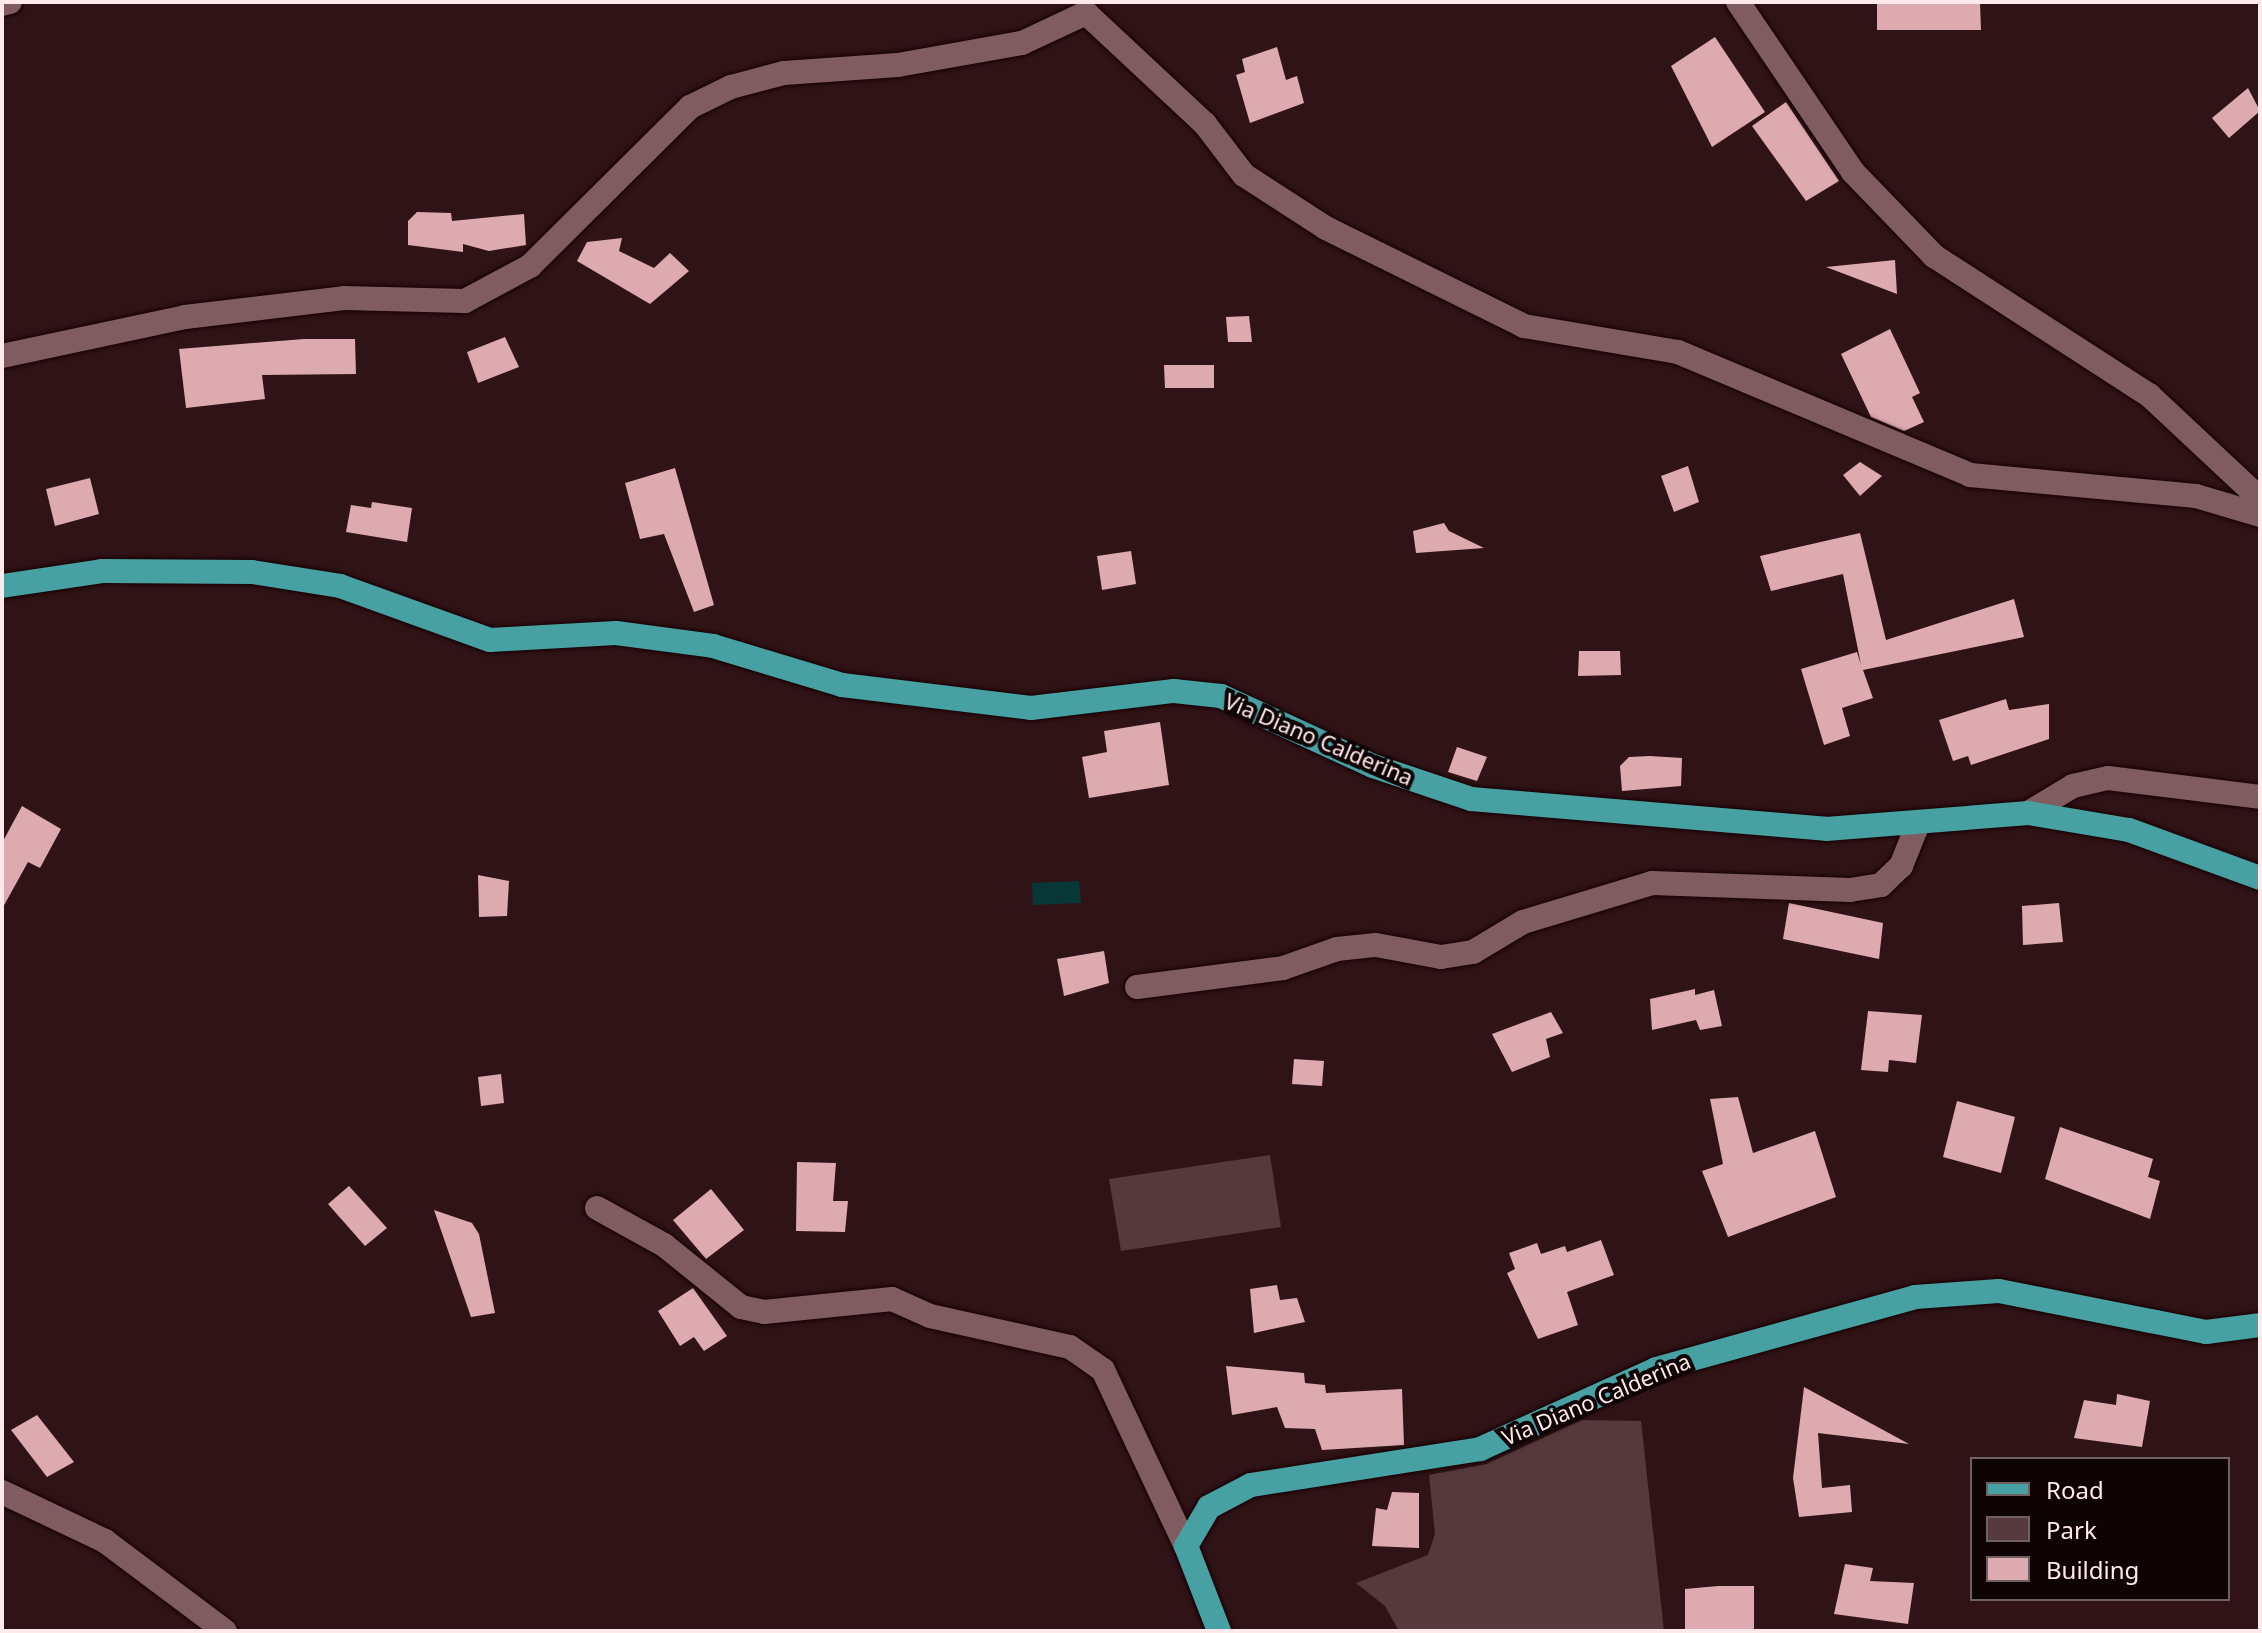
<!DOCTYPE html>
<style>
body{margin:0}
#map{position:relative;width:2262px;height:1633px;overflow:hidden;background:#301317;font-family:"Noto Sans",sans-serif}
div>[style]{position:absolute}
.green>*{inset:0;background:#55393c}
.water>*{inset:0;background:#083737}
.building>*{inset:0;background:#ddaaaf}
.roads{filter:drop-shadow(0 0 2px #160104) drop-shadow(0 0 2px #160104)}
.minor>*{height:24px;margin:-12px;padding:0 12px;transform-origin:12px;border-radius:12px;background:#805c60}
.major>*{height:24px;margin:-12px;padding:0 12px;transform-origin:12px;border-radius:12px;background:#47a0a2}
span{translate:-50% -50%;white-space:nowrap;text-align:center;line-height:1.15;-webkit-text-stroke:8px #0f0405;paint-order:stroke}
.street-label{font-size:22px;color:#ffe9eb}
.frame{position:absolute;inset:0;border:4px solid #ffe9eb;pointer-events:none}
.legend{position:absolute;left:1970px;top:1457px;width:260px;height:144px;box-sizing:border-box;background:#0f0405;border:2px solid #6f6061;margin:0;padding:10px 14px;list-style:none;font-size:24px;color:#ffe9eb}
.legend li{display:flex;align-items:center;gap:16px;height:40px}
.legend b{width:40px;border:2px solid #6f6061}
</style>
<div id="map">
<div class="green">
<i style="clip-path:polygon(1270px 1155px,1281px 1227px,1121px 1251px,1109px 1179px)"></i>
<i style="clip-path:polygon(1582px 1420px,1641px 1421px,1664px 1631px,1399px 1631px,1385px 1606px,1356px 1583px,1428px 1555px,1435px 1534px,1429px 1475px,1486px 1464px)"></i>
</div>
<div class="water">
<i style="clip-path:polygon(1079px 881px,1081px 903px,1033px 905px,1032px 883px)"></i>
</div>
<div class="building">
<i style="clip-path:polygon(1877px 2px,1980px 2px,1981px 30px,1877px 30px)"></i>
<i style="clip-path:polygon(1715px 37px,1765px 112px,1712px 147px,1671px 66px)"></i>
<i style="clip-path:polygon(1277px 47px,1286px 80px,1297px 76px,1304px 103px,1250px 123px,1236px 75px,1245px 72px,1242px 59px)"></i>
<i style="clip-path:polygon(2248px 88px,2260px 111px,2229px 138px,2212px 118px)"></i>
<i style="clip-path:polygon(1786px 102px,1839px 181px,1806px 201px,1752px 126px)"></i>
<i style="clip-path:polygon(417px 212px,451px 213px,452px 221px,524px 214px,526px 245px,489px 251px,463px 244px,463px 252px,408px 245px,408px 221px)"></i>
<i style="clip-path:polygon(622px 238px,619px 251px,654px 268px,670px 253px,689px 271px,650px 304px,577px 261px,587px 242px)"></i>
<i style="clip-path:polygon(1895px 260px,1897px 294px,1826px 267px)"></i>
<i style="clip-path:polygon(1249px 316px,1252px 342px,1228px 342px,1226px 317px)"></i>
<i style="clip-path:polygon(1890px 329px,1920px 393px,1912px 397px,1924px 422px,1904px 431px,1871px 417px,1841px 354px)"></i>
<i style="clip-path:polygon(505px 337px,519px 367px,478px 383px,467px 352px)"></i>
<i style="clip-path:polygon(304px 339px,355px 339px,356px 374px,262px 375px,265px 399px,186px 408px,179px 349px)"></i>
<i style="clip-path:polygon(1164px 365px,1214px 365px,1214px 388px,1165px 388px)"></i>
<i style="clip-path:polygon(1860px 462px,1882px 476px,1860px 496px,1843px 475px)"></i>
<i style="clip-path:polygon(1688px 466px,1699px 502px,1674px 512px,1661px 476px)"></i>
<i style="clip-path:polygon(675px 468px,714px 605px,694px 612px,664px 534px,640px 539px,625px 483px)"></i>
<i style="clip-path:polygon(90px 478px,99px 514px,55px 526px,46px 489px)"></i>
<i style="clip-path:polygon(372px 502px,412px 508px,407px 542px,346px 532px,351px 505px,371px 508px)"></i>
<i style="clip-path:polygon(1444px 523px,1449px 531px,1484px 548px,1416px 553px,1413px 531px)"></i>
<i style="clip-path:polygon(1860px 533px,1886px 640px,2014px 599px,2024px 637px,1863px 670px,1873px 698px,1842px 708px,1850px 736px,1824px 745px,1801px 669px,1857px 652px,1861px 665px,1843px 574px,1771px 591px,1760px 556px)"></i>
<i style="clip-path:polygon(1131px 551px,1136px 584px,1102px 590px,1097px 556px)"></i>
<i style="clip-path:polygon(1579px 651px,1620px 651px,1621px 675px,1578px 676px)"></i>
<i style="clip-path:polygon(2006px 699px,2009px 710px,2049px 704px,2049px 739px,1971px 765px,1968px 756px,1953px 761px,1939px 720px)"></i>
<i style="clip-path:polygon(1160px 722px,1169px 785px,1089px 798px,1082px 757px,1107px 752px,1104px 731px)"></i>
<i style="clip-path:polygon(1457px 747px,1487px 757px,1477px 781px,1448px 772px)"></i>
<i style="clip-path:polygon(1650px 756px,1682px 758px,1681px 786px,1622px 791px,1620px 766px,1629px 757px)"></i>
<i style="clip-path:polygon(22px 806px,61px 829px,40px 868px,28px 862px,2px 909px,2px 843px)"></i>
<i style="clip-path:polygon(478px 875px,509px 881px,507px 916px,479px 917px)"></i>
<i style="clip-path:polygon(1789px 903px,1883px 923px,1879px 959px,1783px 939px)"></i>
<i style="clip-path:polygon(2059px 903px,2063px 942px,2023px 945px,2022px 906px)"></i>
<i style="clip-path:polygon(1104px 951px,1109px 983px,1064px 996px,1057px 959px)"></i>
<i style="clip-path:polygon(1695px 989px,1695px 995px,1714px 990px,1722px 1026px,1700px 1030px,1696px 1020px,1652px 1030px,1650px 999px)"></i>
<i style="clip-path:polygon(1868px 1011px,1922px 1015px,1916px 1063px,1889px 1060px,1888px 1072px,1861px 1070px)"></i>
<i style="clip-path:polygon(1551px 1012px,1563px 1033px,1546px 1039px,1550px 1057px,1512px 1072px,1492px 1034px)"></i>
<i style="clip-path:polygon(1294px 1059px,1324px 1061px,1322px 1086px,1292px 1084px)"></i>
<i style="clip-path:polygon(501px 1074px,504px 1103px,481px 1106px,478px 1077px)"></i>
<i style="clip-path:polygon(1738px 1097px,1753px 1153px,1815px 1131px,1836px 1197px,1728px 1237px,1702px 1171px,1723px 1164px,1710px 1099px)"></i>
<i style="clip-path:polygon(1957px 1101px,2015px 1117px,2001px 1173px,1943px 1157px)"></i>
<i style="clip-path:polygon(2060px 1127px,2153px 1159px,2148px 1177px,2160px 1181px,2150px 1219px,2045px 1179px)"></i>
<i style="clip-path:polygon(797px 1162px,836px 1163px,833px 1201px,848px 1201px,845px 1232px,796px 1231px)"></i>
<i style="clip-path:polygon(349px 1186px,387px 1228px,365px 1246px,328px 1204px)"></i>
<i style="clip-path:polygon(711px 1189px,744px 1230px,706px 1259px,673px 1220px)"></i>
<i style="clip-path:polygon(434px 1210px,472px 1223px,479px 1234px,495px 1313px,471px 1317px)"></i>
<i style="clip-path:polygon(1601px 1240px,1614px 1275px,1567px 1292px,1578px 1325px,1538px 1339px,1507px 1273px,1515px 1269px,1509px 1253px,1537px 1243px,1541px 1254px,1565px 1246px,1567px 1252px)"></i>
<i style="clip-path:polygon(1277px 1285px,1280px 1300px,1297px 1298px,1305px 1322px,1254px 1333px,1250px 1289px)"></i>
<i style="clip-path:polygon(693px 1288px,727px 1336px,704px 1351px,694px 1337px,680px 1346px,658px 1311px)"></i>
<i style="clip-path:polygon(1226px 1366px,1304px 1373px,1305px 1383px,1325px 1385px,1326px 1393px,1402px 1389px,1404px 1445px,1322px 1450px,1315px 1429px,1285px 1428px,1277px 1407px,1232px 1415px)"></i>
<i style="clip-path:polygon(1804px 1387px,1909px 1444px,1818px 1433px,1822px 1488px,1850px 1485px,1852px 1512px,1799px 1517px,1793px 1478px)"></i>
<i style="clip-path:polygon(2117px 1394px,2150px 1401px,2142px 1447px,2074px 1438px,2084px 1400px,2116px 1405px)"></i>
<i style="clip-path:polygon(37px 1415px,74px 1462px,47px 1477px,11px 1430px)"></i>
<i style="clip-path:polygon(1392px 1492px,1419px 1493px,1419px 1548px,1372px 1546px,1376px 1508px,1387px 1510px)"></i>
<i style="clip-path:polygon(1845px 1564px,1873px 1568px,1870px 1581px,1914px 1583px,1908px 1624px,1834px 1614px)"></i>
<i style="clip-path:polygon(1718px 1586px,1754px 1586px,1754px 1631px,1685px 1631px,1685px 1589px)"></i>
</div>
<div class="roads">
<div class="minor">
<i style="left:1738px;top:2px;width:205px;rotate:55.9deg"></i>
<i style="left:1853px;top:172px;width:117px;rotate:46deg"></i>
<i style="left:1934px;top:256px;width:256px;rotate:32.9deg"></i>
<i style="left:2149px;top:395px;width:152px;rotate:43.1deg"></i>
<i style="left:2px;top:4px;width:8px;rotate:-14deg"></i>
<i style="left:2px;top:356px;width:187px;rotate:-12deg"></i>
<i style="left:185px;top:317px;width:160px;rotate:-6.8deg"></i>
<i style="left:344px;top:298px;width:121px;rotate:1.4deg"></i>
<i style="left:465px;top:301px;width:74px;rotate:-28.3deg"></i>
<i style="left:530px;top:266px;width:226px;rotate:-44.8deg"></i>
<i style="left:690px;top:107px;width:46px;rotate:-26deg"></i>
<i style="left:731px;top:87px;width:55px;rotate:-14.8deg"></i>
<i style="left:784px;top:73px;width:114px;rotate:-4deg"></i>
<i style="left:898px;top:65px;width:126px;rotate:-10.1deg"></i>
<i style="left:1022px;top:43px;width:71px;rotate:-25.1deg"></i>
<i style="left:1086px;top:13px;width:163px;rotate:43deg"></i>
<i style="left:1205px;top:124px;width:64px;rotate:52.6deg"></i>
<i style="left:1244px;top:175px;width:98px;rotate:32.9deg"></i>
<i style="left:1326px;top:228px;width:221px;rotate:26.3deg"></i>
<i style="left:1524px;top:326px;width:156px;rotate:9.6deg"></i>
<i style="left:1678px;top:352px;width:317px;rotate:22.8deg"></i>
<i style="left:1970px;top:475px;width:227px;rotate:5.3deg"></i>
<i style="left:2196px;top:496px;width:67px;rotate:16.5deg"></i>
<i style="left:2028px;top:813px;width:52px;rotate:-31deg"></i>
<i style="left:2073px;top:786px;width:36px;rotate:-13deg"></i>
<i style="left:2108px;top:778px;width:153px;rotate:7.1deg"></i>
<i style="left:1137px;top:987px;width:147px;rotate:-7.4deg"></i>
<i style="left:1283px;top:968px;width:57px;rotate:-19.4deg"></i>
<i style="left:1337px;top:949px;width:39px;rotate:-6deg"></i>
<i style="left:1376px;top:945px;width:66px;rotate:10.5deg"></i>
<i style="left:1441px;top:957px;width:32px;rotate:-9deg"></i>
<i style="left:1473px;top:952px;width:58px;rotate:-31deg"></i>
<i style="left:1523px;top:922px;width:135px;rotate:-16.8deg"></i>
<i style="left:1652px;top:883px;width:198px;rotate:2deg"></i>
<i style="left:1850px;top:890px;width:31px;rotate:-9deg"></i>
<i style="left:1881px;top:885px;width:28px;rotate:-44deg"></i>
<i style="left:1901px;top:866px;width:43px;rotate:-68.2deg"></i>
<i style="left:597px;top:1208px;width:77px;rotate:28.9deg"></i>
<i style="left:664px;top:1245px;width:99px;rotate:38.8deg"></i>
<i style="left:741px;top:1307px;width:24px;rotate:12deg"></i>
<i style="left:764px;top:1312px;width:129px;rotate:-5.8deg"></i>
<i style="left:892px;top:1299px;width:42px;rotate:24.1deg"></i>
<i style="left:930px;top:1316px;width:143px;rotate:12.5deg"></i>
<i style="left:1070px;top:1347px;width:40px;rotate:34.9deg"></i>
<i style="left:1103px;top:1370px;width:195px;rotate:64.8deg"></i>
<i style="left:2px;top:1492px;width:114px;rotate:25.4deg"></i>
<i style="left:105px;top:1541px;width:150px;rotate:36.9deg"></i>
</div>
<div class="major">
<i style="left:2px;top:586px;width:101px;rotate:-8.5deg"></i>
<i style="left:102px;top:571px;width:150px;rotate:0.4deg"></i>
<i style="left:252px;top:572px;width:89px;rotate:9deg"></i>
<i style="left:340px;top:586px;width:159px;rotate:19.8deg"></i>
<i style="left:490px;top:640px;width:126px;rotate:-3.2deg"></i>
<i style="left:616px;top:633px;width:98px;rotate:7.6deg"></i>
<i style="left:713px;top:646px;width:135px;rotate:16.8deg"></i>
<i style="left:842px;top:685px;width:190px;rotate:6.9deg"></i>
<i style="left:1031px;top:708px;width:144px;rotate:-6.8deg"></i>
<i style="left:1174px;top:691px;width:47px;rotate:6.1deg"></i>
<i style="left:1221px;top:696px;width:167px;rotate:24.7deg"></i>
<i style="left:1373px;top:766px;width:103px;rotate:18.6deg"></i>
<i style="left:1471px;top:799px;width:356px;rotate:4.8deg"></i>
<i style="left:1826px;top:829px;width:203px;rotate:-4.5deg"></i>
<i style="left:2028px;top:813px;width:102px;rotate:9.6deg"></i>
<i style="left:2129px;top:830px;width:140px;rotate:20.1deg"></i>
<i style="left:1219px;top:1631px;width:91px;rotate:-111.2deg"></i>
<i style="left:1186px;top:1546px;width:45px;rotate:-59.5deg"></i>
<i style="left:1209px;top:1507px;width:47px;rotate:-27.6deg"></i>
<i style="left:1251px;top:1485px;width:232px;rotate:-8.9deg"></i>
<i style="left:1480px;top:1449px;width:193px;rotate:-24.4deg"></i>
<i style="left:1656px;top:1369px;width:269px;rotate:-15.5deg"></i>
<i style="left:1915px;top:1297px;width:84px;rotate:-4.1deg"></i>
<i style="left:1999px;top:1291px;width:211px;rotate:11.2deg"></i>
<i style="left:2206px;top:1332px;width:54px;rotate:-7.4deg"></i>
</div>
</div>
<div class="street-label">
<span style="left:1319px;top:739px;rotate:23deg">Via Diano Calderina</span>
<span style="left:1596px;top:1399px;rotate:-23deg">Via Diano Calderina</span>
</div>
<div class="frame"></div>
<ul class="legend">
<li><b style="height:10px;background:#47a0a2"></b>Road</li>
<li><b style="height:22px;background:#55393c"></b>Park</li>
<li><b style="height:22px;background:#ddaaaf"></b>Building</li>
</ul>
</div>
